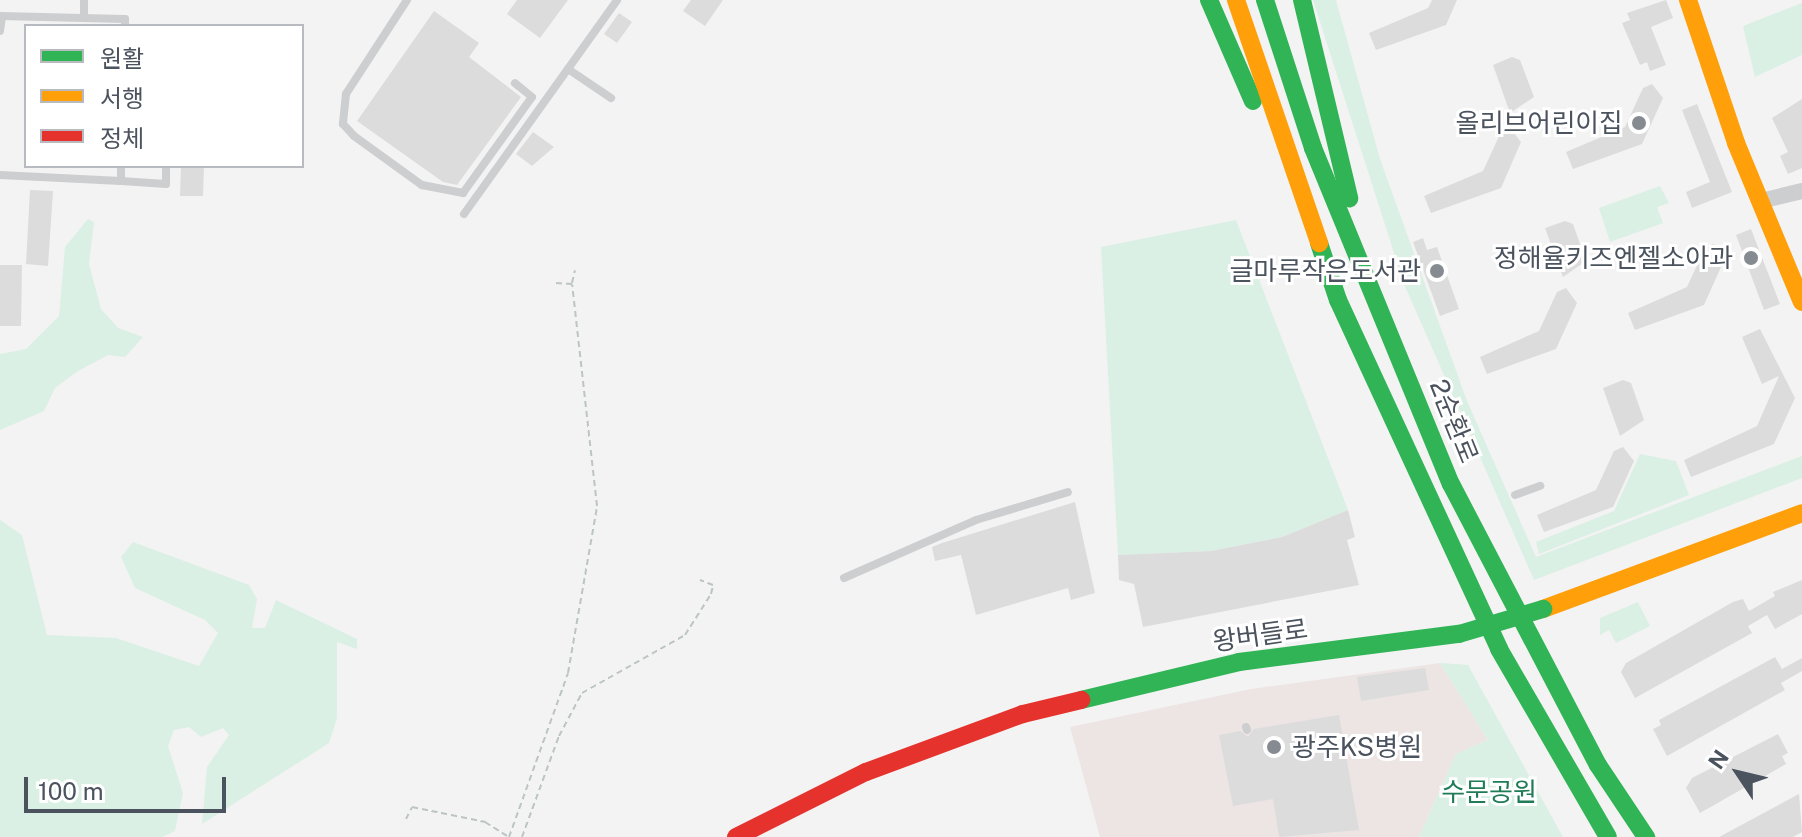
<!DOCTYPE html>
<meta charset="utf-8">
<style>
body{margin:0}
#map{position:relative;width:1802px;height:837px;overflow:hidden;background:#f3f3f3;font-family:"Public Sans","Noto Sans KR",sans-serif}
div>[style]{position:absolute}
.medical>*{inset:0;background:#ede5e3}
.green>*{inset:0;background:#daf0e4}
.building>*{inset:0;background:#dcdcdd}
.path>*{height:2px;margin-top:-1px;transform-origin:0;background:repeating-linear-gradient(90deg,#bcc5c3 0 6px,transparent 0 10px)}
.lane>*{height:8px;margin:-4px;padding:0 4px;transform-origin:4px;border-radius:4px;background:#cdced0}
.street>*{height:16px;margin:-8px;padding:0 8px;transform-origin:8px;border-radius:8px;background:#cdced0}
.fast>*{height:18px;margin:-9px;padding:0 9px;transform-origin:9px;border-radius:9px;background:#30b455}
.slow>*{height:18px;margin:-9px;padding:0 9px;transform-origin:9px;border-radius:9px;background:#ff9f0a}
.jam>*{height:18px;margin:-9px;padding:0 9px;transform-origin:9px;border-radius:9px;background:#e5322d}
.fast-bridge>*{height:18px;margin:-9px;padding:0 9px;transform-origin:9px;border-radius:9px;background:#30b455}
.dots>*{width:22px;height:22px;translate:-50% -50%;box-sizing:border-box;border:4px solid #fff;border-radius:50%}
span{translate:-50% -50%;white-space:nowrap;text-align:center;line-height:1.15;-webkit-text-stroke:6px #fff;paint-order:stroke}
.poi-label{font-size:26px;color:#4b535e}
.right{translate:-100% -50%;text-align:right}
.left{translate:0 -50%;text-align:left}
.street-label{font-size:26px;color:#4b535e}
.park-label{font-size:26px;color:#1f7c56}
.legend{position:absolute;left:24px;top:24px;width:280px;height:144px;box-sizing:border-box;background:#fff;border:2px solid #b7babf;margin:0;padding:10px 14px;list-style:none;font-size:24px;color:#4b535e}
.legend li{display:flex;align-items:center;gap:16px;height:40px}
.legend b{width:40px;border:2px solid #b7babf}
.north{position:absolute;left:1698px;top:733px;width:80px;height:80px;-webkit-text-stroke:6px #fff;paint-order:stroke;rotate:305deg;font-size:22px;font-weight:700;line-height:32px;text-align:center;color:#4b535e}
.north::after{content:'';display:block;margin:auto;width:28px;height:36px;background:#4b535e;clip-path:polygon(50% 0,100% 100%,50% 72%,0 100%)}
.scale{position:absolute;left:24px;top:777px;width:202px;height:36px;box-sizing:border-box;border:4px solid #4b535e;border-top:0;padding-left:10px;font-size:24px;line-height:28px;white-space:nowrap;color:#4b535e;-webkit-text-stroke:6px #fff;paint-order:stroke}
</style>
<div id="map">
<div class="medical">
<i style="clip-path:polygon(1440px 663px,1488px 740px,1456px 754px,1419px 837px,1100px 837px,1070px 727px,1251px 689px)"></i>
</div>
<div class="green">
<i style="clip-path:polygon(1313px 0,1336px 0,1380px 159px,1467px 401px,1536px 557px,1802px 456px,1802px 478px,1534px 580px,1404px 284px)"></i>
<i style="clip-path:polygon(1802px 3px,1802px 55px,1755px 77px,1743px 26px)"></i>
<i style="clip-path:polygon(1660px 186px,1669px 203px,1657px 207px,1663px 223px,1610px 242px,1599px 208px)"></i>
<i style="clip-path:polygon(88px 219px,94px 222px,89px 264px,101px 309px,118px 328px,143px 337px,125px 357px,108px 355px,78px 371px,55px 388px,44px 411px,0 430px,0 354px,26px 349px,59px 316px,65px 247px)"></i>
<i style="clip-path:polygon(1236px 220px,1348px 510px,1282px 537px,1211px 551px,1118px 555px,1101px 247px)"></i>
<i style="clip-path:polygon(1640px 454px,1676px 461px,1689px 495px,1539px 554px,1536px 542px,1614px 511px)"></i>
<i style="clip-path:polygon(0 520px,22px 535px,47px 635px,116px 638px,199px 666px,218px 633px,205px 620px,135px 588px,121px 557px,133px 542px,249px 585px,257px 599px,252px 628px,265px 628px,276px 600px,357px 639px,357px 649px,337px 642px,337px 718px,329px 743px,202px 824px,207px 767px,229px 735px,223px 728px,201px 737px,189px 727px,174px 730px,168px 746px,183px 793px,175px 831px,162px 837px,0 837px)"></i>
<i style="clip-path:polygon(1638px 602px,1650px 626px,1616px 643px,1609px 630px,1600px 635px,1600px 618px)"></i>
<i style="clip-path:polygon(1440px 663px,1468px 665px,1563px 837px,1419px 837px,1456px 754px,1488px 740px)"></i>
</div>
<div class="building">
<i style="clip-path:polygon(517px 0,568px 0,540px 38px,507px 14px)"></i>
<i style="clip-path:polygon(691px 0,723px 0,705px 26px,683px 11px)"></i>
<i style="clip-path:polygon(1432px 0,1457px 0,1446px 25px,1376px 50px,1369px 33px,1428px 8px)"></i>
<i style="clip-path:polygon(1666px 0,1673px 18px,1651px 27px,1666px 65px,1650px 71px,1647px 62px,1640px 65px,1622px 23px,1630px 20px,1627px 13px)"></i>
<i style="clip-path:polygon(434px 11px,479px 43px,469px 57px,521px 97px,457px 185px,443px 182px,357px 121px)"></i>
<i style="clip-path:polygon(619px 13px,632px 22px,617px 43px,604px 34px)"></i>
<i style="clip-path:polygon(1512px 57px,1520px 60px,1534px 97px,1510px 113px,1493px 65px)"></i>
<i style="clip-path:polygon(1652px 84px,1663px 98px,1642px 144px,1573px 169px,1566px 152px,1625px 127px,1643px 88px)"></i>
<i style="clip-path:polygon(1802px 99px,1802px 168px,1788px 174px,1780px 156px,1788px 152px,1772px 118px)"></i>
<i style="clip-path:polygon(1697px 104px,1732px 192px,1692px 208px,1686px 192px,1710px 182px,1682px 110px)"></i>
<i style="clip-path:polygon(1510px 128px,1521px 142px,1501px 188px,1431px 213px,1424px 196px,1483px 171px,1501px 132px)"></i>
<i style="clip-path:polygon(533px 132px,554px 147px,532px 166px,516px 154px)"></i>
<i style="clip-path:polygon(181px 166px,204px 166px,203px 196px,180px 196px)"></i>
<i style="clip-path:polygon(30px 190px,53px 191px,48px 266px,26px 264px)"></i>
<i style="clip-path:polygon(1565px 221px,1573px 224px,1586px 261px,1563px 277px,1545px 228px)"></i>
<i style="clip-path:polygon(1751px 229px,1780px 304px,1764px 310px,1736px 235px)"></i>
<i style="clip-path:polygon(1423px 238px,1427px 250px,1437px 247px,1459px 309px,1440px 316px,1413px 242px)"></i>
<i style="clip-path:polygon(1714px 244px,1725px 258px,1704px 305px,1635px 330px,1628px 313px,1687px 287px,1705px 248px)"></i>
<i style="clip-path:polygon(0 265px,22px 265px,21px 326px,0 326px)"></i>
<i style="clip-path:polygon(1566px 288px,1577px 303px,1556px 349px,1487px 374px,1480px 357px,1539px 331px,1557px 292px)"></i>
<i style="clip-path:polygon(1760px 329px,1795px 398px,1774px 444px,1691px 477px,1684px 460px,1757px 426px,1779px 376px,1762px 384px,1742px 337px)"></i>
<i style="clip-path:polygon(1623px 380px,1631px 383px,1644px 420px,1620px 436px,1603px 388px)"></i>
<i style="clip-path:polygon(1623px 447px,1634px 461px,1613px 507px,1544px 532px,1537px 515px,1596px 490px,1614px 451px)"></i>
<i style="clip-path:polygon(1075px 502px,1095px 593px,1071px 600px,1068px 588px,976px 615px,961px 555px,935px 561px,932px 547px,942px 543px)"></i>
<i style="clip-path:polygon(1348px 510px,1355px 537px,1347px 540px,1359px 585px,1143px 627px,1134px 584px,1119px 580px,1118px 555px,1211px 551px,1282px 537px)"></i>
<i style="clip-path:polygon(1802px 580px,1802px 614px,1775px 629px,1767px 615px,1748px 626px,1752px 633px,1635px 698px,1621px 672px,1626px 663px,1733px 602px,1743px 599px,1749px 611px,1775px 596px,1773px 592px)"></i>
<i style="clip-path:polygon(1775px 657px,1782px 669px,1802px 658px,1802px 671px,1781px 683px,1785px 690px,1667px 756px,1653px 729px,1661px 725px,1659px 720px)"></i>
<i style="clip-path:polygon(1425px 668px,1429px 690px,1361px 701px,1357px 677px)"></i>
<i style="clip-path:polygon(1339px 715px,1359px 830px,1279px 837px,1273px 799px,1233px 806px,1219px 735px,1240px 731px,1248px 737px,1254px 729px)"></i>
<i style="clip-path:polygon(1778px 734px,1788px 753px,1782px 756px,1786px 764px,1700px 813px,1686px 788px,1692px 778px)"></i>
<i style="clip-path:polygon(1799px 794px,1802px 832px,1793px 837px,1719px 837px)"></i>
</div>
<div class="path">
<i style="left:572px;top:283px;width:13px;rotate:-77deg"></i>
<i style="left:406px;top:819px;width:13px;rotate:-63deg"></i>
<i style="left:412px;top:807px;width:75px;rotate:11.6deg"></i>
<i style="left:485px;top:822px;width:26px;rotate:32deg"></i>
<i style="left:509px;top:837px;width:174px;rotate:-70.2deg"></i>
<i style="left:568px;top:673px;width:169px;rotate:-80.1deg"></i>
<i style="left:597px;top:506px;width:223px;rotate:-96.4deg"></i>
<i style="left:572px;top:284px;width:17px;rotate:-177deg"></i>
<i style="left:522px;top:837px;width:108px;rotate:-69.9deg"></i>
<i style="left:559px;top:736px;width:49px;rotate:-61.9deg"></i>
<i style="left:582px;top:693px;width:118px;rotate:-29.4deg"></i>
<i style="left:685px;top:635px;width:49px;rotate:-57.6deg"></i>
<i style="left:711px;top:594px;width:9px;rotate:-77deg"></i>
<i style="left:713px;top:585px;width:14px;rotate:-159deg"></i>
</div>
<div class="lane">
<i style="left:84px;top:0;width:18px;rotate:90deg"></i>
<i style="left:407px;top:0;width:112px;rotate:123deg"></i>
<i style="left:346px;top:94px;width:30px;rotate:96deg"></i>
<i style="left:343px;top:124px;width:16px;rotate:47deg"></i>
<i style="left:354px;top:136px;width:84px;rotate:35.8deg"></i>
<i style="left:422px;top:185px;width:42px;rotate:11deg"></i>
<i style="left:463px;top:193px;width:118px;rotate:-54.3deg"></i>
<i style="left:532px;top:97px;width:22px;rotate:-141deg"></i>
<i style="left:0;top:16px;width:125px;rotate:1.4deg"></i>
<i style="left:125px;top:19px;width:7px;rotate:90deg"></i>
<i style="left:0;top:31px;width:15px;rotate:-82deg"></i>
<i style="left:568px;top:69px;width:52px;rotate:34deg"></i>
<i style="left:121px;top:166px;width:15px;rotate:90deg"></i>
<i style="left:121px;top:181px;width:45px;rotate:3.8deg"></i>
<i style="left:166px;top:184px;width:18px;rotate:-90deg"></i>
<i style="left:0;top:175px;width:121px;rotate:2.8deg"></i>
<i style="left:464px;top:214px;width:263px;rotate:-54.4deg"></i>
<i style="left:1515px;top:495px;width:27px;rotate:-20deg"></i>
<i style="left:844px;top:578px;width:144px;rotate:-23.7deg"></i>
<i style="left:976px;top:520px;width:96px;rotate:-16.9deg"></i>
<i style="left:1246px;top:727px;width:3px;rotate:72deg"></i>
</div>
<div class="street">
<i style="left:1761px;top:201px;width:42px;rotate:-13.7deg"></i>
</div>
<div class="fast">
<i style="left:1209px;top:0;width:110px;rotate:66.5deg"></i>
<i style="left:1265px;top:0;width:156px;rotate:72deg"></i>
<i style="left:1313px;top:148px;width:363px;rotate:67.7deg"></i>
<i style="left:1451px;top:484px;width:317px;rotate:62.4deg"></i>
<i style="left:1598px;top:765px;width:87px;rotate:56.3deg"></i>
<i style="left:1302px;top:0;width:204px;rotate:76.6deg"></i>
<i style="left:1319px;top:243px;width:60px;rotate:71.6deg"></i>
<i style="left:1338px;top:300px;width:384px;rotate:65.2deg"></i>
<i style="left:1499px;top:649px;width:217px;rotate:59.9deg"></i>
<i style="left:1081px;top:700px;width:163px;rotate:-13.5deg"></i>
<i style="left:1239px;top:662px;width:222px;rotate:-7.3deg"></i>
</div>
<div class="slow">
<i style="left:1236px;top:0;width:257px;rotate:71.1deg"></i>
<i style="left:1688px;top:0;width:151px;rotate:71.4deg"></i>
<i style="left:1736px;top:143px;width:172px;rotate:67.5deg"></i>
<i style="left:1543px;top:609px;width:276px;rotate:-20.3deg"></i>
</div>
<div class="jam">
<i style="left:736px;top:837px;width:145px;rotate:-26.6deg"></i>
<i style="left:866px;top:772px;width:167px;rotate:-20.3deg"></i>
<i style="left:1023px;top:714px;width:60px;rotate:-13.6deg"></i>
</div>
<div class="fast-bridge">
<i style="left:1459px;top:634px;width:88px;rotate:-16.6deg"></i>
</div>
<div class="dots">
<i style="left:1639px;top:123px;background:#868b92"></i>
<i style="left:1751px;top:258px;background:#868b92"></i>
<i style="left:1437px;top:271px;background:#868b92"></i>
<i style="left:1274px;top:747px;background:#868b92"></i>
</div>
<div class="poi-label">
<span class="right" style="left:1623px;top:123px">올리브어린이집</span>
<span class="right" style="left:1733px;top:258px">정해율키즈엔젤소아과</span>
<span class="right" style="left:1421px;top:271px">글마루작은도서관</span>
<span class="left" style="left:1292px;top:747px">광주KS병원</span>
</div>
<div class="street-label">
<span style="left:1454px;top:421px;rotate:68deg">2순환로</span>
<span style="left:1260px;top:635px;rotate:-8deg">왕버들로</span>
</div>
<div class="park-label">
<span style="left:1489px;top:792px">수문공원</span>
</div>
<ul class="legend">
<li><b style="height:10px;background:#30b455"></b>원활</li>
<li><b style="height:10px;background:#ff9f0a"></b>서행</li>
<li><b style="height:10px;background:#e5322d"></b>정체</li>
</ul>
<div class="north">N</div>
<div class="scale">100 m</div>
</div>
